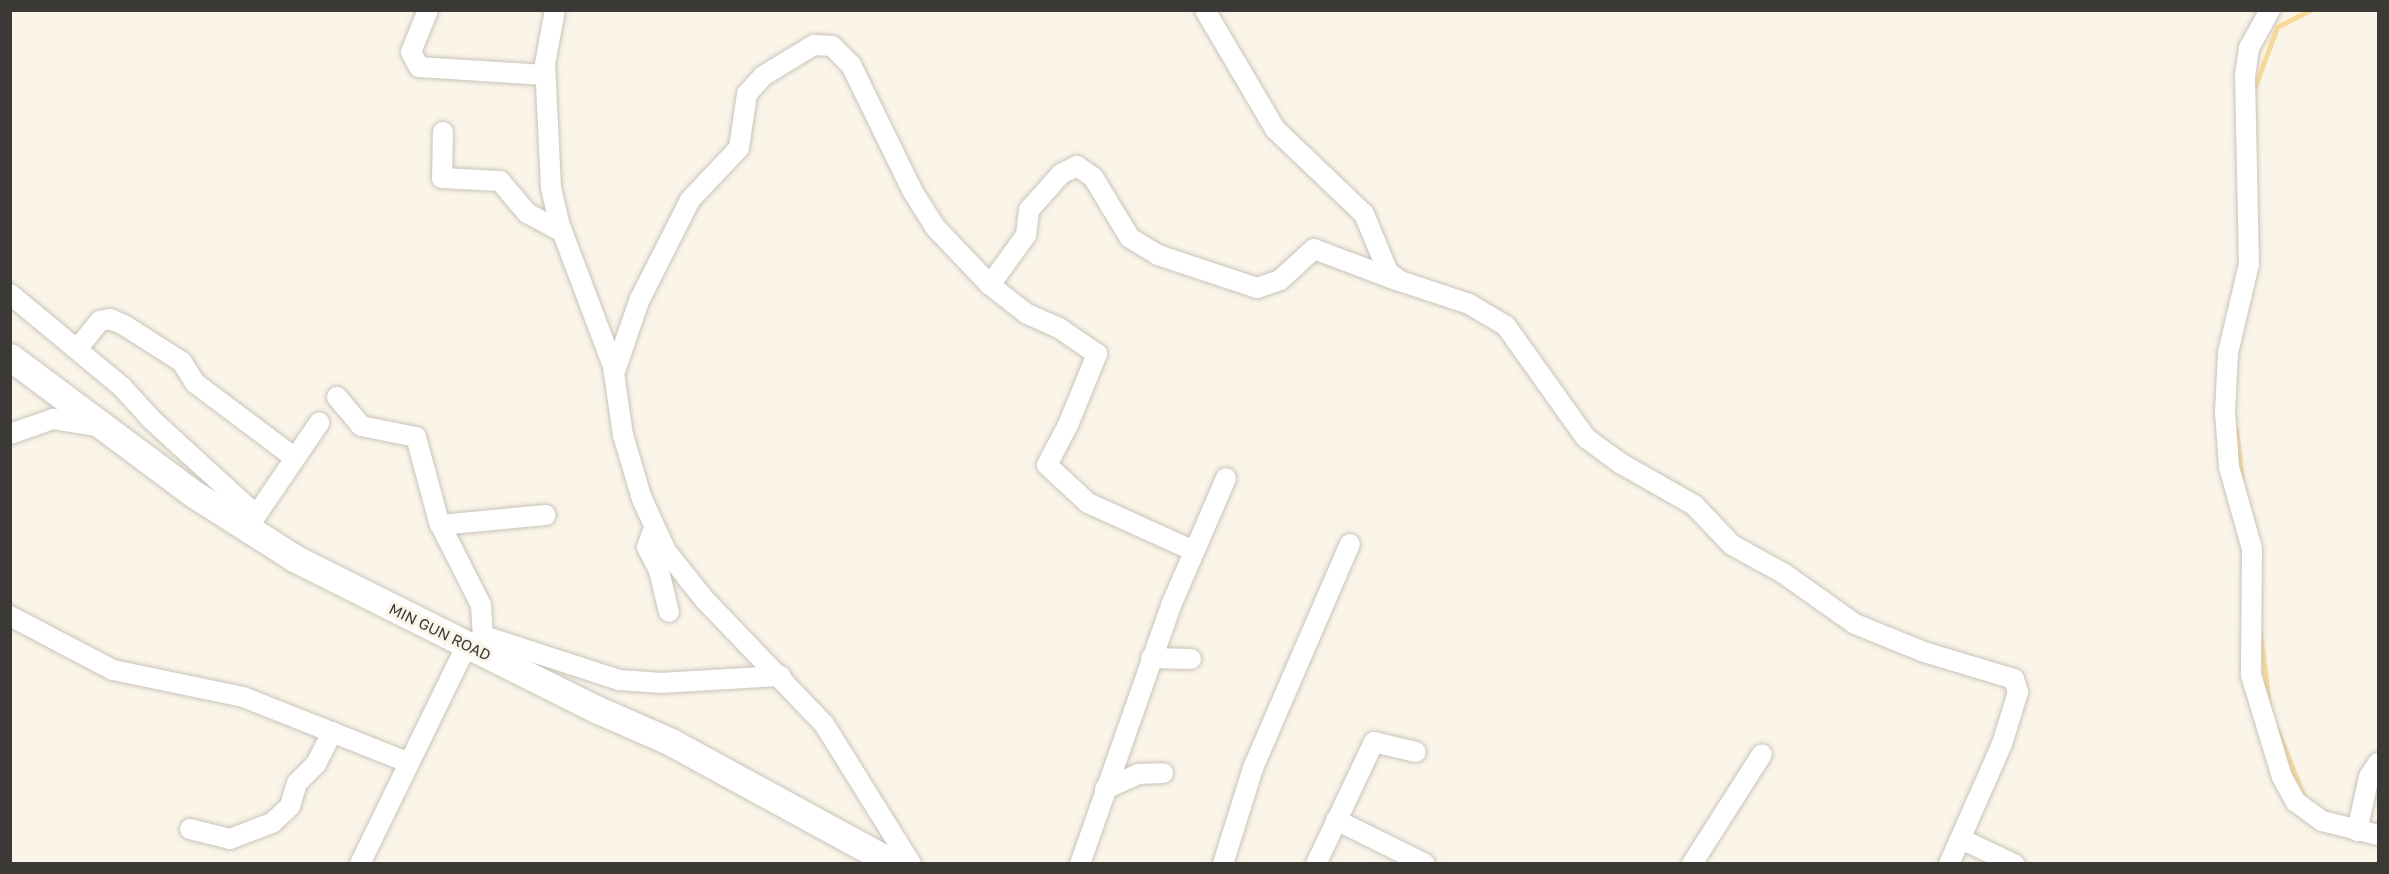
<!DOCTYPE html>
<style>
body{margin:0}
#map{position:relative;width:2389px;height:874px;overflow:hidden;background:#faf4e9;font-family:"Golos Text",sans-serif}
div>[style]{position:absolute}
.stream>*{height:5px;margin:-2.5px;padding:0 2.5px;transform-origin:2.5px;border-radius:2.5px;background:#f9d999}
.roads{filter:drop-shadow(0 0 2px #c9c4b9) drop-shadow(0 0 2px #c9c4b9)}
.street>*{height:20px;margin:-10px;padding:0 10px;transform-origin:10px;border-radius:10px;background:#fff}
.secondary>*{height:27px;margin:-13.5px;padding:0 13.5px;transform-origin:13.5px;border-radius:13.5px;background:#fff}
span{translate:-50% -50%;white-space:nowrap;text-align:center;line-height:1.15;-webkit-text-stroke:6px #faf4e9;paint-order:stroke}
.street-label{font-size:15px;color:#3b3935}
.frame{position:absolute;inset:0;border:12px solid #3b3935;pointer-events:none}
</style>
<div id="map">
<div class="stream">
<i style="left:2253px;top:92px;width:69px;rotate:-69.7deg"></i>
<i style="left:2277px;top:27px;width:37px;rotate:-27deg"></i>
<i style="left:2236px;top:430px;width:50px;rotate:83.2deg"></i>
<i style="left:2260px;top:632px;width:73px;rotate:82.9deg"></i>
<i style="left:2276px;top:727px;width:81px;rotate:68.2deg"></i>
</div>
<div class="roads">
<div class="street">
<i style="left:428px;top:10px;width:45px;rotate:112deg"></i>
<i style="left:411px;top:52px;width:17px;rotate:62deg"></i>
<i style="left:419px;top:67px;width:126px;rotate:3.6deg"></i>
<i style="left:555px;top:10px;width:55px;rotate:100.5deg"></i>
<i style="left:545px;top:64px;width:124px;rotate:87.2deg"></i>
<i style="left:551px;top:188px;width:36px;rotate:77deg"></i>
<i style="left:559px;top:223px;width:153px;rotate:69.3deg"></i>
<i style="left:613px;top:366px;width:70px;rotate:81.8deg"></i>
<i style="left:623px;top:435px;width:67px;rotate:73.5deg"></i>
<i style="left:642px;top:499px;width:57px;rotate:65.2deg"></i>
<i style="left:666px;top:551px;width:61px;rotate:51.6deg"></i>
<i style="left:704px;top:599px;width:173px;rotate:46.2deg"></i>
<i style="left:824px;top:724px;width:165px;rotate:58.1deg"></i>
<i style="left:1205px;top:10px;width:138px;rotate:59.5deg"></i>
<i style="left:1275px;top:129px;width:123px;rotate:43.7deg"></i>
<i style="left:1364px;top:214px;width:63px;rotate:67.5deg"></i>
<i style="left:1388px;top:272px;width:15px;rotate:37deg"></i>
<i style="left:1400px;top:281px;width:73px;rotate:18.4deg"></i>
<i style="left:1469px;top:304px;width:43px;rotate:30.7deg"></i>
<i style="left:1506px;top:326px;width:138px;rotate:54.5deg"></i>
<i style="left:1586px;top:438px;width:42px;rotate:36.3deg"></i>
<i style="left:1620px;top:463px;width:85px;rotate:29.6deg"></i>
<i style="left:1694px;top:505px;width:55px;rotate:46.5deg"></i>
<i style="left:1732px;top:545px;width:58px;rotate:28.8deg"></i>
<i style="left:1783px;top:573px;width:88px;rotate:35.3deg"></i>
<i style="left:1855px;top:624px;width:74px;rotate:22.1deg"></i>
<i style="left:1924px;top:652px;width:94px;rotate:16.7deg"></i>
<i style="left:2014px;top:679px;width:14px;rotate:73deg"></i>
<i style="left:2018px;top:692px;width:54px;rotate:107.1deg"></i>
<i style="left:2002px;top:744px;width:131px;rotate:113.8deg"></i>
<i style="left:2270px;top:10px;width:43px;rotate:118.9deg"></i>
<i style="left:2249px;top:48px;width:27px;rotate:98deg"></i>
<i style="left:2245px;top:75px;width:189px;rotate:88.8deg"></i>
<i style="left:2249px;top:264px;width:91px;rotate:103.3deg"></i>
<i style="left:2228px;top:353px;width:59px;rotate:92.9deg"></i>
<i style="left:2225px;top:412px;width:55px;rotate:85.8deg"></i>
<i style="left:2229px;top:467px;width:85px;rotate:74.3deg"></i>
<i style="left:2252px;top:549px;width:126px;rotate:90.5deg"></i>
<i style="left:2251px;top:675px;width:107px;rotate:73.1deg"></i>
<i style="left:2282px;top:777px;width:29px;rotate:61deg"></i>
<i style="left:2296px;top:802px;width:32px;rotate:36deg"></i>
<i style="left:2322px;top:821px;width:58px;rotate:14deg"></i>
<i style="left:443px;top:132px;width:46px;rotate:91.2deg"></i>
<i style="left:442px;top:178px;width:58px;rotate:3deg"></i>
<i style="left:500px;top:181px;width:42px;rotate:49.8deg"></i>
<i style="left:527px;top:213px;width:38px;rotate:28deg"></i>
<i style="left:10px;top:294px;width:146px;rotate:39.7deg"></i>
<i style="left:122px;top:387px;width:45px;rotate:47.7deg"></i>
<i style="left:152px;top:420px;width:141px;rotate:42.4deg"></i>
<i style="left:78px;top:348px;width:35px;rotate:-51deg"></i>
<i style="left:100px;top:321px;width:10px;rotate:-11deg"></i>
<i style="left:110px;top:319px;width:15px;rotate:23deg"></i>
<i style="left:124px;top:325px;width:69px;rotate:32.5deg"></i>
<i style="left:182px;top:362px;width:25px;rotate:58deg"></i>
<i style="left:195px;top:383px;width:125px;rotate:36.9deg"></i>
<i style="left:614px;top:374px;width:77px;rotate:-71.1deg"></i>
<i style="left:639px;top:301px;width:113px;rotate:-63.2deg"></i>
<i style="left:690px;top:200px;width:71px;rotate:-46.7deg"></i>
<i style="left:739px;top:148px;width:55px;rotate:-81.6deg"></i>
<i style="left:747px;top:94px;width:24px;rotate:-48deg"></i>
<i style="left:763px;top:76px;width:60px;rotate:-31.3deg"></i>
<i style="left:814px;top:45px;width:18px;rotate:3deg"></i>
<i style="left:832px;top:46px;width:27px;rotate:45deg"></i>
<i style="left:851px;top:65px;width:141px;rotate:64deg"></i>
<i style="left:913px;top:192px;width:41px;rotate:57.8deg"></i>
<i style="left:935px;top:227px;width:80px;rotate:46.5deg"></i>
<i style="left:337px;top:397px;width:38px;rotate:50deg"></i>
<i style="left:361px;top:426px;width:56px;rotate:11.3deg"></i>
<i style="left:416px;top:437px;width:88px;rotate:74.9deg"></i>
<i style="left:439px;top:522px;width:93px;rotate:63.2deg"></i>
<i style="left:481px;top:605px;width:49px;rotate:86.5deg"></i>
<i style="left:10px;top:434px;width:46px;rotate:-19.2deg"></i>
<i style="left:53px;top:419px;width:45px;rotate:9deg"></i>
<i style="left:440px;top:525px;width:106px;rotate:-5.4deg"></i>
<i style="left:249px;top:526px;width:125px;rotate:-55.8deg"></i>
<i style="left:654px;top:528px;width:20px;rotate:110deg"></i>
<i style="left:647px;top:547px;width:27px;rotate:63deg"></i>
<i style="left:659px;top:571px;width:42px;rotate:76.3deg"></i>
<i style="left:1194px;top:551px;width:116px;rotate:-155.6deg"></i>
<i style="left:1088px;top:503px;width:56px;rotate:-137.2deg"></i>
<i style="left:1047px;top:465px;width:45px;rotate:-62.3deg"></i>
<i style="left:1068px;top:425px;width:77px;rotate:-67.8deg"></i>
<i style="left:1097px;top:354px;width:46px;rotate:-145.6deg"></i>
<i style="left:1059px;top:328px;width:35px;rotate:-156deg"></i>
<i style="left:1027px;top:314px;width:47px;rotate:-141.9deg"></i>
<i style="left:990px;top:285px;width:62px;rotate:-54.2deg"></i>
<i style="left:1026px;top:235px;width:25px;rotate:-83deg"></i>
<i style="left:1029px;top:210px;width:48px;rotate:-48.4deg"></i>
<i style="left:1061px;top:174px;width:18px;rotate:-27deg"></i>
<i style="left:1077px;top:166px;width:19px;rotate:35deg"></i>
<i style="left:1093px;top:177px;width:71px;rotate:58.8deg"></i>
<i style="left:1130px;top:238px;width:33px;rotate:31deg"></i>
<i style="left:1158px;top:255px;width:104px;rotate:18.4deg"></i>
<i style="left:1257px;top:288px;width:24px;rotate:-19deg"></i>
<i style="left:1280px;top:280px;width:46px;rotate:-42.4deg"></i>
<i style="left:1314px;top:249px;width:88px;rotate:20.7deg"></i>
<i style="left:10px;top:616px;width:116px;rotate:27.7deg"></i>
<i style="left:113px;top:670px;width:133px;rotate:11.7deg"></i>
<i style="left:243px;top:697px;width:176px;rotate:21.6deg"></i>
<i style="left:484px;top:636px;width:142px;rotate:18.1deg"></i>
<i style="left:619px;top:680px;width:43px;rotate:4deg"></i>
<i style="left:662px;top:683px;width:119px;rotate:-3.4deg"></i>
<i style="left:1151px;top:658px;width:40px;rotate:1.4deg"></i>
<i style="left:1105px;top:789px;width:36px;rotate:-24deg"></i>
<i style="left:1138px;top:774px;width:25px;rotate:-2deg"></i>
<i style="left:1336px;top:820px;width:99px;rotate:26.3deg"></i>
<i style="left:190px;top:829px;width:41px;rotate:14deg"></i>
<i style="left:230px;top:839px;width:45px;rotate:-20.9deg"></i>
<i style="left:272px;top:823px;width:25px;rotate:-43deg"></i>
<i style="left:290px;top:806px;width:24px;rotate:-73deg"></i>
<i style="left:297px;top:783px;width:27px;rotate:-45deg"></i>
<i style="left:316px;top:764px;width:36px;rotate:-63deg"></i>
<i style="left:2357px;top:831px;width:55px;rotate:-77.5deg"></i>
<i style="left:2369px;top:777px;width:17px;rotate:-57deg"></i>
<i style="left:1961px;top:839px;width:59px;rotate:25.3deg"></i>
<i style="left:360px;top:864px;width:244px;rotate:-64deg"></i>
<i style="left:1080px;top:864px;width:277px;rotate:-70.6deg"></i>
<i style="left:1172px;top:603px;width:136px;rotate:-66.6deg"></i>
<i style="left:1223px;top:864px;width:101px;rotate:-72.6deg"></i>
<i style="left:1253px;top:768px;width:244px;rotate:-66.6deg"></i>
<i style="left:1316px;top:864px;width:135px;rotate:-64.6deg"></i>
<i style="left:1374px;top:742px;width:43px;rotate:13.4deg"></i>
<i style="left:1692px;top:864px;width:130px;rotate:-57.5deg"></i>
</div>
<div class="secondary">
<i style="left:10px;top:357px;width:229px;rotate:36.7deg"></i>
<i style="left:194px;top:494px;width:121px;rotate:32.5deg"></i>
<i style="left:296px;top:559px;width:335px;rotate:26.6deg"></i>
<i style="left:596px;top:709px;width:82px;rotate:23.7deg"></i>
<i style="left:671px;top:742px;width:255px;rotate:28.6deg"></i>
</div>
</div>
<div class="street-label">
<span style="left:440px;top:632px;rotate:26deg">MIN GUN ROAD</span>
</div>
<div class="frame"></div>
</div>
